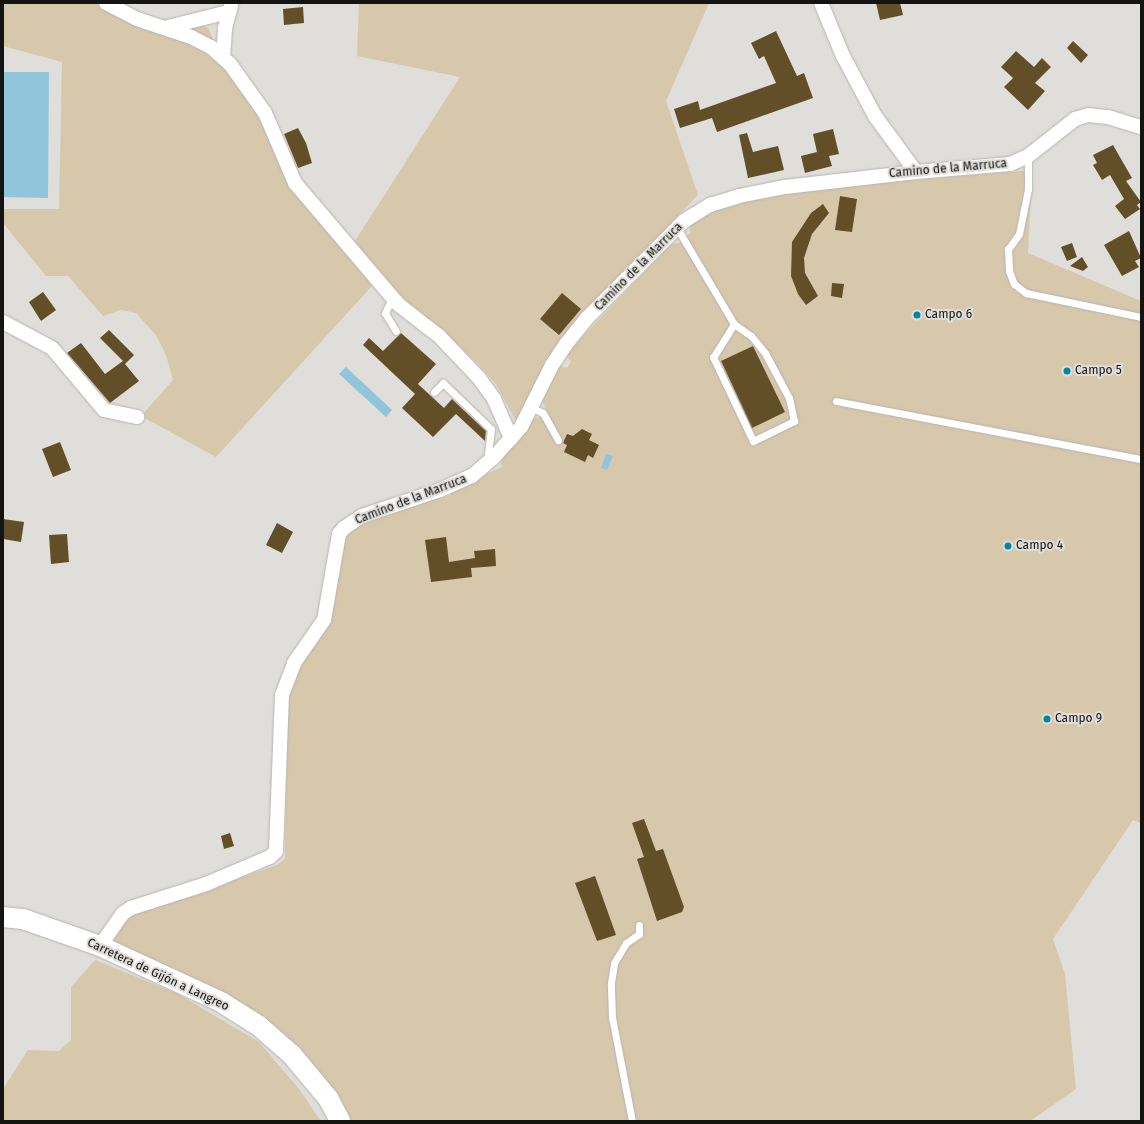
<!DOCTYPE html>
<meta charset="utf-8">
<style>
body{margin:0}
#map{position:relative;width:1144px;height:1124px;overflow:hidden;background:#e0deda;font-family:"Fira Sans",sans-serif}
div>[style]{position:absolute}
.green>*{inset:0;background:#d7c8ac}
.water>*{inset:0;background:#91c5da}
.building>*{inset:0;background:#624e27}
.roads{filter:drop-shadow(0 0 1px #b6b4b0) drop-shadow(0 0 1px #b6b4b0)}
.lane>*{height:7px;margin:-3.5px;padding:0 3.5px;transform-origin:3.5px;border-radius:3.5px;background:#fff}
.street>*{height:14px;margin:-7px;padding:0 7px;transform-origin:7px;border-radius:7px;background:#fff}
.secondary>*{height:20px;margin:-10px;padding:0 10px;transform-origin:10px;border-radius:10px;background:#fff}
.dots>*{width:11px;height:11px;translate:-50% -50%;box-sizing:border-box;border:2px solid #e0deda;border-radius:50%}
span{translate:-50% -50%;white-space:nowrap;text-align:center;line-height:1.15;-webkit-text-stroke:4px #e0deda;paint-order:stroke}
.street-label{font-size:12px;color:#141412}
.poi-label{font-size:12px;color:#141412}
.left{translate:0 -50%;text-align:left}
.frame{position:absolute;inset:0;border:4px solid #141412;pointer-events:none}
</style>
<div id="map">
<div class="green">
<i style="clip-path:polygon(3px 3px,96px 3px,108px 11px,176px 37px,204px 52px,225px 68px,248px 96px,268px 135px,342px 246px,372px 286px,216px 457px,141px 416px,173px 380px,166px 355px,156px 335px,136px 313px,121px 310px,103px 316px,68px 276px,46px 276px,3px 223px,3px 209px,59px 209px,62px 62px,3px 46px)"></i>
<i style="clip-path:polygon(359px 3px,709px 3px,666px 101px,698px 195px,600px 297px,516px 421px,496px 384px,475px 361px,448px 335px,414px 308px,384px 279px,355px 241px,460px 77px,357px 56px)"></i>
<i style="clip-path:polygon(203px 25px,209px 29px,216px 47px,187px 30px)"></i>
<i style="clip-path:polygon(1032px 170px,1028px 253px,1141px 301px,1141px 823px,1133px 820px,1053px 939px,1065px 974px,1076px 1089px,1030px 1121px,349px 1121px,319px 1074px,109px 943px,120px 925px,136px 914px,277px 865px,285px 859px,287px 730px,290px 687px,332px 612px,342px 547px,347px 534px,353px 526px,436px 496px,440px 499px,451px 495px,451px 490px,502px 467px,500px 458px,532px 419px,541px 417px,545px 408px,542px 399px,560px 366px,567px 368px,571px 362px,566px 354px,671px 244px,679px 243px,690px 233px,690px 224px,714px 209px,782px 191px)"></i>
<i style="clip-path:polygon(95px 960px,178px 994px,259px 1042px,299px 1089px,321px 1121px,3px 1121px,3px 1089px,28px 1050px,59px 1051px,71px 1040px,71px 987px)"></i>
</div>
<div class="water">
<i style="clip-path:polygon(3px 72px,49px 72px,48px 198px,3px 197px)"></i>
<i style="clip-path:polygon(346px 367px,392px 410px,386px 417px,339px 374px)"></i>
<i style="clip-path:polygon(606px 454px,613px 456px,607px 470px,601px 468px)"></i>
</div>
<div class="building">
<i style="clip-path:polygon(876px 3px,900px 3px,903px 15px,880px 20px)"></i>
<i style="clip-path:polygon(303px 7px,304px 23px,284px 25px,283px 9px)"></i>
<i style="clip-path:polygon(776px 31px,797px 76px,804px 73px,813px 98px,717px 132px,712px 118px,680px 128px,674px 109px,698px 101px,700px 110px,776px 83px,764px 56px,759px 59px,751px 43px)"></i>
<i style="clip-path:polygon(1073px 41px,1088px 55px,1081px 63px,1067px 48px)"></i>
<i style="clip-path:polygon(1016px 51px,1034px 67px,1042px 58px,1051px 67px,1035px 83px,1045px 91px,1028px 110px,1004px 87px,1013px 78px,1001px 67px)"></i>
<i style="clip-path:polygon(298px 128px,306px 143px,312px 163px,298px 168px,284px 134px)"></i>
<i style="clip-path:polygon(833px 129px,839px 154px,829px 156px,832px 166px,805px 173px,801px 156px,817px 152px,813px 134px)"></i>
<i style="clip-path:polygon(747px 133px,753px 152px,778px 146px,784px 170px,748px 178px,739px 135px)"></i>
<i style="clip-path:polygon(1113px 145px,1132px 178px,1126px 181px,1141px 202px,1137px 205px,1140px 209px,1125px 219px,1115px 206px,1124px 199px,1110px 175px,1102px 180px,1093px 165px,1097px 163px,1093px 155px)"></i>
<i style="clip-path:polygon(840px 196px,857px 199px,852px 232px,835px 230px)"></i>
<i style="clip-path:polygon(823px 204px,829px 213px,812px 234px,804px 258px,805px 273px,818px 296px,806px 305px,798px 294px,791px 276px,792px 242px,811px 213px)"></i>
<i style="clip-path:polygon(1129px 231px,1141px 258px,1135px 261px,1139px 267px,1122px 276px,1104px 245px)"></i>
<i style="clip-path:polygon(1072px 243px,1077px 257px,1067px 261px,1061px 247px)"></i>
<i style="clip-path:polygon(1082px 257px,1088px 267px,1083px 271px,1070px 266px)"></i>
<i style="clip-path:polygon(832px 283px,844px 284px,842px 298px,831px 296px)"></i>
<i style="clip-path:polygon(43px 292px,56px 310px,41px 321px,29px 302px)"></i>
<i style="clip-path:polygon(562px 293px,581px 309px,559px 335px,540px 319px)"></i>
<i style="clip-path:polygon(109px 330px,134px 355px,125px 364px,139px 381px,110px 403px,67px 353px,81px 343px,105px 374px,123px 361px,100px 338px)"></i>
<i style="clip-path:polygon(401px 333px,436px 364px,418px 384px,444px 408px,452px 399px,486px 431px,485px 441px,456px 414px,433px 437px,402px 408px,415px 394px,363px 345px,369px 338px,383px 351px)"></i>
<i style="clip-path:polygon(753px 346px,785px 412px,752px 428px,721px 361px)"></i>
<i style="clip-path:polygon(582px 429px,592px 434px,589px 440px,599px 445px,593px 458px,588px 455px,585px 462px,564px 452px,567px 445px,563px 443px,567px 434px,573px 436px)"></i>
<i style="clip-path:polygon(60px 442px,71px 470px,53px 477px,42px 449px)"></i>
<i style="clip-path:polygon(3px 519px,24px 522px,21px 542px,3px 539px)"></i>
<i style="clip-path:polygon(277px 523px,293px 532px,282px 553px,266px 545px)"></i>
<i style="clip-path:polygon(67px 534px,69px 562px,51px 564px,49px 535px)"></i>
<i style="clip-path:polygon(446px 537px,449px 562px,475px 558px,474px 551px,495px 549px,496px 566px,471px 568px,472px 577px,431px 582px,425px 540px)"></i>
<i style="clip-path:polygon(644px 819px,656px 851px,663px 849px,684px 907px,682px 912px,657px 921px,637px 859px,644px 857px,632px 823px)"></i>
<i style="clip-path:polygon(230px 833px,234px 846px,224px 849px,221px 836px)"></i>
<i style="clip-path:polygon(595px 876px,616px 935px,597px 941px,575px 883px)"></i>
</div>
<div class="roads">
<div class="lane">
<i style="left:1028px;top:156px;width:33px;rotate:90deg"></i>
<i style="left:1028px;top:189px;width:46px;rotate:101.3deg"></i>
<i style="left:1019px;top:234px;width:19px;rotate:126deg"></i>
<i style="left:1008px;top:249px;width:22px;rotate:87deg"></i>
<i style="left:1009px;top:271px;width:14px;rotate:69deg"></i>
<i style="left:1014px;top:284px;width:15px;rotate:37deg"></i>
<i style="left:1026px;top:293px;width:117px;rotate:11.8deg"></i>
<i style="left:677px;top:228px;width:112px;rotate:59.3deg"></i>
<i style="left:734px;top:324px;width:39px;rotate:122deg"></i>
<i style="left:713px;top:357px;width:93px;rotate:64.5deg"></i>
<i style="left:753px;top:441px;width:46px;rotate:-26deg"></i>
<i style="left:794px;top:421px;width:24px;rotate:-102deg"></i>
<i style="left:789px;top:398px;width:51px;rotate:-118.1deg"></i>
<i style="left:765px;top:353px;width:22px;rotate:-129deg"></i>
<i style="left:751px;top:336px;width:21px;rotate:-145deg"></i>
<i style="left:392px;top:298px;width:17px;rotate:115deg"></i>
<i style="left:385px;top:313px;width:21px;rotate:59deg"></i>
<i style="left:434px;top:392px;width:13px;rotate:-45deg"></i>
<i style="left:443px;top:383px;width:66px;rotate:43.8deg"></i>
<i style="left:491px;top:429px;width:25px;rotate:97deg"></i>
<i style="left:488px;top:454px;width:6px;rotate:39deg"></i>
<i style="left:836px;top:401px;width:310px;rotate:10.8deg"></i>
<i style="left:531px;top:407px;width:13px;rotate:27deg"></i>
<i style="left:543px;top:413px;width:31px;rotate:61deg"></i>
<i style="left:632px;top:1121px;width:106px;rotate:-100.9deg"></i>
<i style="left:612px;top:1017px;width:34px;rotate:-92deg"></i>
<i style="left:611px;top:983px;width:20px;rotate:-81deg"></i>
<i style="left:614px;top:963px;width:23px;rotate:-59deg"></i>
<i style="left:626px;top:943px;width:16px;rotate:-35deg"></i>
<i style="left:639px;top:934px;width:9px;rotate:-90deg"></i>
</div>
<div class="street">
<i style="left:106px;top:3px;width:35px;rotate:27deg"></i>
<i style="left:137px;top:19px;width:57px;rotate:18.4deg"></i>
<i style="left:191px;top:37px;width:22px;rotate:27deg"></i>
<i style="left:211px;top:47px;width:25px;rotate:42deg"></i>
<i style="left:230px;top:64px;width:60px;rotate:54.5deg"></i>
<i style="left:265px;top:113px;width:76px;rotate:66.8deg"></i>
<i style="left:295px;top:183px;width:160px;rotate:49.6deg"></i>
<i style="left:399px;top:305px;width:51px;rotate:37.8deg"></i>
<i style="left:439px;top:336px;width:58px;rotate:46.4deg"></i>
<i style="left:479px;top:378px;width:26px;rotate:54deg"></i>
<i style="left:494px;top:399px;width:43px;rotate:66.4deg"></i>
<i style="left:821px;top:3px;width:57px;rotate:67.5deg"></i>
<i style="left:843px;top:56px;width:68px;rotate:61.9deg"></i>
<i style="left:875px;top:116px;width:69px;rotate:53.8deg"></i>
<i style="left:168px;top:27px;width:62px;rotate:-14deg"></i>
<i style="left:223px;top:58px;width:30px;rotate:-86deg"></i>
<i style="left:225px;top:28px;width:24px;rotate:-75deg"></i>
<i style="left:3px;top:322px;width:55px;rotate:28deg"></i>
<i style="left:52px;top:348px;width:81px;rotate:50deg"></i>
<i style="left:104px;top:410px;width:34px;rotate:12deg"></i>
<i style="left:100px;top:946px;width:39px;rotate:-55deg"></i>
<i style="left:122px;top:914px;width:11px;rotate:-34deg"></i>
<i style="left:131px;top:908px;width:79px;rotate:-17.7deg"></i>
<i style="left:206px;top:884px;width:69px;rotate:-22.9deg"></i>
<i style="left:270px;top:857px;width:8px;rotate:-45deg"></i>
<i style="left:276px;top:851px;width:156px;rotate:-87.8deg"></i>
<i style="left:282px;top:695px;width:34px;rotate:-69deg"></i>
<i style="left:294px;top:663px;width:52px;rotate:-55.1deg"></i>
<i style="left:324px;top:620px;width:87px;rotate:-80.1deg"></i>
<i style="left:339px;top:534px;width:8px;rotate:-50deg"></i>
<i style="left:344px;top:528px;width:22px;rotate:-34deg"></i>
<i style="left:362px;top:516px;width:82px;rotate:-18.4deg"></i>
<i style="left:440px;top:490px;width:35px;rotate:-24deg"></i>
<i style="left:472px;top:476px;width:28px;rotate:-41deg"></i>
<i style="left:493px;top:458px;width:42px;rotate:-47.9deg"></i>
<i style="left:521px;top:427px;width:69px;rotate:-63.4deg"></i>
<i style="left:552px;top:365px;width:25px;rotate:-56deg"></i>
<i style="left:566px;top:344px;width:33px;rotate:-51deg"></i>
<i style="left:587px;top:318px;width:137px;rotate:-45deg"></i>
<i style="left:684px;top:221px;width:31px;rotate:-32deg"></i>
<i style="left:710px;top:205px;width:30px;rotate:-17deg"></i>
<i style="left:739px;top:196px;width:47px;rotate:-11.1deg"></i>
<i style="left:785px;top:187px;width:132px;rotate:-6.5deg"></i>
<i style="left:916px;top:172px;width:94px;rotate:-4.9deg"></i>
<i style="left:1010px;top:164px;width:20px;rotate:-24deg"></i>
<i style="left:1028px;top:156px;width:60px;rotate:-38.2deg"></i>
<i style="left:1075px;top:119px;width:14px;rotate:-17deg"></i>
<i style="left:1088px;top:115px;width:20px;rotate:6deg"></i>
<i style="left:1108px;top:117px;width:34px;rotate:17deg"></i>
</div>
<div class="secondary">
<i style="left:3px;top:917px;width:20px;rotate:6deg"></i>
<i style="left:23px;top:919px;width:82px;rotate:19.3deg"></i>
<i style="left:100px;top:946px;width:133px;rotate:24.8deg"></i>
<i style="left:221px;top:1002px;width:45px;rotate:32.3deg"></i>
<i style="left:259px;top:1026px;width:44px;rotate:41.3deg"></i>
<i style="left:292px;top:1055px;width:56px;rotate:50.1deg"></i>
<i style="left:328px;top:1098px;width:26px;rotate:62deg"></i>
</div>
</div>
<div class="dots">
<i style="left:917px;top:315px;background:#0284a7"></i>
<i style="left:1067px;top:371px;background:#0284a7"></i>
<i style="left:1008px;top:546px;background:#0284a7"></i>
<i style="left:1047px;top:719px;background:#0284a7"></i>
</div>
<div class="street-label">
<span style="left:948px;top:169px;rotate:-5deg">Camino de la Marruca</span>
<span style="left:639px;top:267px;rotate:-45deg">Camino de la Marruca</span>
<span style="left:411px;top:500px;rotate:-21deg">Camino de la Marruca</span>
<span style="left:158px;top:975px;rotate:25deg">Carretera de Gijón a Langreo</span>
</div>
<div class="poi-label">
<span class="left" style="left:925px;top:315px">Campo 6</span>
<span class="left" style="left:1075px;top:371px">Campo 5</span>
<span class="left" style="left:1016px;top:546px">Campo 4</span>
<span class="left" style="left:1055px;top:719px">Campo 9</span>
</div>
<div class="frame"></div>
</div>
